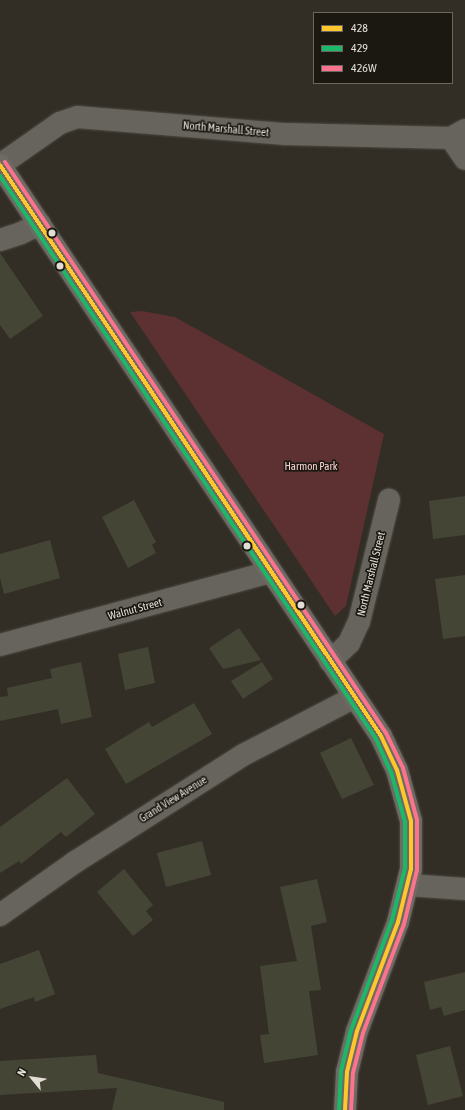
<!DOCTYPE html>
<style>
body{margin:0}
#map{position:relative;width:465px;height:1110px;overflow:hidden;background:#322e26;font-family:"Asap Condensed",sans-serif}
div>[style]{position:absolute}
.green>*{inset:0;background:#5d3031}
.building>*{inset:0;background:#454536}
.roads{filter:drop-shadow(0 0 1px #4e4b43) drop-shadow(0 0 1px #4e4b43)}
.minor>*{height:22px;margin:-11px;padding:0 11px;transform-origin:11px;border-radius:11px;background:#67645d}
.secondary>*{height:22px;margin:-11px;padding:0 11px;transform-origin:11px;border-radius:11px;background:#6f6a63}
.bus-1>*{height:4px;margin:-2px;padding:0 2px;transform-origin:2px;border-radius:2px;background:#ffc72c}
.bus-2>*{height:4px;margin:-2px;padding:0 2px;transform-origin:2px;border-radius:2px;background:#1ab867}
.bus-3>*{height:4px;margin:-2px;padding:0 2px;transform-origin:2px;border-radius:2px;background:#fc738d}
.dots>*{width:11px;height:11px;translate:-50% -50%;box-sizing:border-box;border:2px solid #1b1812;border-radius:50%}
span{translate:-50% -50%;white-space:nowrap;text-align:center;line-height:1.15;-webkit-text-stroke:3.5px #1b1812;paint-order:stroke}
.street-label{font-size:11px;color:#e2ded5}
.park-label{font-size:11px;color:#fbd2d2}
.legend{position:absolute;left:313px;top:12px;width:140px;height:72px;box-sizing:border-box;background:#1b1812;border:1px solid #6b6760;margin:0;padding:5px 7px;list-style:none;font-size:12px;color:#e2ded5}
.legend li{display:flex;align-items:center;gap:8px;height:20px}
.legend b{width:20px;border:1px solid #6b6760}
.north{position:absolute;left:12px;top:1058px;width:40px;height:40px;-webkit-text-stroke:3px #1b1812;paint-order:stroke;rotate:299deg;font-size:11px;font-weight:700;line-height:16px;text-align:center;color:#e2ded5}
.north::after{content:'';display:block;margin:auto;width:14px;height:18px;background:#e2ded5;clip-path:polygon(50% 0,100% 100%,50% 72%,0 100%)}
</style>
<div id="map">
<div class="green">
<i style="clip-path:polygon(142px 311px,175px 317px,384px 434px,346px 606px,335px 616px,130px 312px)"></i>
</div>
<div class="building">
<i style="clip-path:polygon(0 253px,43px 316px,10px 339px,0 325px)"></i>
<i style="clip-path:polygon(465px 496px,465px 535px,433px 539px,429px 501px)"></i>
<i style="clip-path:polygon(134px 500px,156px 542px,152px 545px,156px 553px,128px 568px,102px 517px)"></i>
<i style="clip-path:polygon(50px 540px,60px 578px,4px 594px,0 578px,0 554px)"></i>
<i style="clip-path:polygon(465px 575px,465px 636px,443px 639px,435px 579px)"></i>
<i style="clip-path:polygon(239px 628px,261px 660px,223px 669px,209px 648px)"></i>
<i style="clip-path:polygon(148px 647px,155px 683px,125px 690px,118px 654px)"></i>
<i style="clip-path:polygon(81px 662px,92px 717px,61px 724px,58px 709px,0 721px,0 697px,8px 696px,7px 688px,52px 678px,50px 669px)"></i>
<i style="clip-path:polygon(262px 662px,273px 679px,243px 699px,231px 681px)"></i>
<i style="clip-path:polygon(194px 703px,212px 734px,126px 784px,105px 749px,149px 722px,152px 727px)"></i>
<i style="clip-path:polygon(351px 738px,374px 785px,342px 799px,320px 753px)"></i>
<i style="clip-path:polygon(67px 778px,95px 814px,66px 837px,61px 832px,21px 864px,19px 861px,0 873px,0 827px)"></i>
<i style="clip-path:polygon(202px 841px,211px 875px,166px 887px,157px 853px)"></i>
<i style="clip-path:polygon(124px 869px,153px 905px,146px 911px,153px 920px,133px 936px,97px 892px)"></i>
<i style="clip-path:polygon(317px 879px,327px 922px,311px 926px,321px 990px,309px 991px,318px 1055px,264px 1063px,260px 1035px,269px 1034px,260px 966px,297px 961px,280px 887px)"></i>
<i style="clip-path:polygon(39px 950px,55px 994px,35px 1002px,34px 997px,0 1009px,0 964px)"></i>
<i style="clip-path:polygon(465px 972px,465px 1010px,444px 1016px,441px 1007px,430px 1010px,424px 982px)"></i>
<i style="clip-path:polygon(450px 1046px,463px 1096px,428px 1105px,416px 1055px)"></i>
<i style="clip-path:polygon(96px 1055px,98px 1073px,224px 1102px,224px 1110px,112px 1110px,117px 1088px,0 1095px,0 1061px)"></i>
</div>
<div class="roads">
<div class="minor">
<i style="left:451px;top:138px;width:25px;rotate:56deg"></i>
<i style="left:0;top:165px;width:73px;rotate:-35deg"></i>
<i style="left:60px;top:123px;width:18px;rotate:-19deg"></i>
<i style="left:77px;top:117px;width:209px;rotate:4.7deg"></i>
<i style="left:285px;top:134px;width:166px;rotate:1.4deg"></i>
<i style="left:451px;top:138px;width:16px;rotate:-30deg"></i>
<i style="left:0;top:240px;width:22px;rotate:-18deg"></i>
<i style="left:21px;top:233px;width:21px;rotate:-25deg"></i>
<i style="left:0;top:645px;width:280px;rotate:-15.1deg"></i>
<i style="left:330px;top:661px;width:26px;rotate:-43deg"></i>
<i style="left:349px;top:643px;width:23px;rotate:-65deg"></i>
<i style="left:359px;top:622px;width:126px;rotate:-76.2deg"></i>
<i style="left:408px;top:885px;width:57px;rotate:4deg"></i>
<i style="left:0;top:915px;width:92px;rotate:-35.2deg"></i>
<i style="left:75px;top:862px;width:199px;rotate:-32.5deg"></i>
<i style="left:243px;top:755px;width:126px;rotate:-27.4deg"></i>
</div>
<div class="secondary">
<i style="left:0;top:165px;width:686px;rotate:56.29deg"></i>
<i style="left:381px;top:736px;width:38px;rotate:65deg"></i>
<i style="left:397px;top:770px;width:53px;rotate:74.6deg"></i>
<i style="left:411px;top:821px;width:48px;rotate:90deg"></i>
<i style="left:411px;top:869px;width:55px;rotate:103.8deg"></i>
<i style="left:398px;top:922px;width:116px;rotate:110.6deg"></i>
<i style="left:357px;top:1031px;width:42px;rotate:103.7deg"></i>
<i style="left:347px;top:1072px;width:38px;rotate:93deg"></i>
</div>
</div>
<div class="bus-1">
<i style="left:0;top:165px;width:686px;rotate:56.29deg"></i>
<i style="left:381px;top:736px;width:38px;rotate:65deg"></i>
<i style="left:397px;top:770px;width:53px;rotate:74.6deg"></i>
<i style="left:411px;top:821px;width:48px;rotate:90deg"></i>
<i style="left:411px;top:869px;width:55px;rotate:103.8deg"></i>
<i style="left:398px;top:922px;width:116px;rotate:110.6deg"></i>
<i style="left:357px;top:1031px;width:42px;rotate:103.7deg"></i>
<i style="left:347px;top:1072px;width:38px;rotate:93deg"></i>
</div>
<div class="bus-2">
<i style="left:0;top:176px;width:677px;rotate:56.26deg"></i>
<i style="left:376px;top:739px;width:36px;rotate:66deg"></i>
<i style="left:391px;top:772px;width:52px;rotate:74.4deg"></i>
<i style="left:405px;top:822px;width:46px;rotate:90deg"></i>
<i style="left:405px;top:868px;width:54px;rotate:104deg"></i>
<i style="left:392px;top:920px;width:117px;rotate:110.4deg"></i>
<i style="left:351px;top:1030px;width:42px;rotate:103.7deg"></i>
<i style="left:341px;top:1071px;width:39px;rotate:93deg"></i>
</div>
<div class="bus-3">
<i style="left:5px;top:162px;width:686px;rotate:56.29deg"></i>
<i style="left:386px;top:733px;width:39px;rotate:64deg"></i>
<i style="left:403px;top:768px;width:54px;rotate:74.9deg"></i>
<i style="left:417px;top:820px;width:50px;rotate:90deg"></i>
<i style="left:417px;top:870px;width:56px;rotate:103.5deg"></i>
<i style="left:404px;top:924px;width:116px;rotate:110.6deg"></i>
<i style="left:363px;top:1033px;width:41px;rotate:104deg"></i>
<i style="left:353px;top:1073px;width:37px;rotate:93deg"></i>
</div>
<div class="dots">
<i style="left:52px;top:233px;background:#e2ded5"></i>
<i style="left:60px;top:266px;background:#e2ded5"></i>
<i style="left:247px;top:546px;background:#e2ded5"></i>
<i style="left:301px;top:605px;background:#e2ded5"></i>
</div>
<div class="street-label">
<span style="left:226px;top:129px;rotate:5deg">North Marshall Street</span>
<span style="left:371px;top:574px;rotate:-76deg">North Marshall Street</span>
<span style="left:135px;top:609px;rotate:-15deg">Walnut Street</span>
<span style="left:173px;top:799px;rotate:-32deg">Grand View Avenue</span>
</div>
<div class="park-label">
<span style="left:311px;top:466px">Harmon Park</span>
</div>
<ul class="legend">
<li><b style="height:5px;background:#ffc72c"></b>428</li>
<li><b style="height:5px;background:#1ab867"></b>429</li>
<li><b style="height:5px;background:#fc738d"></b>426W</li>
</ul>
<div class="north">N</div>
</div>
